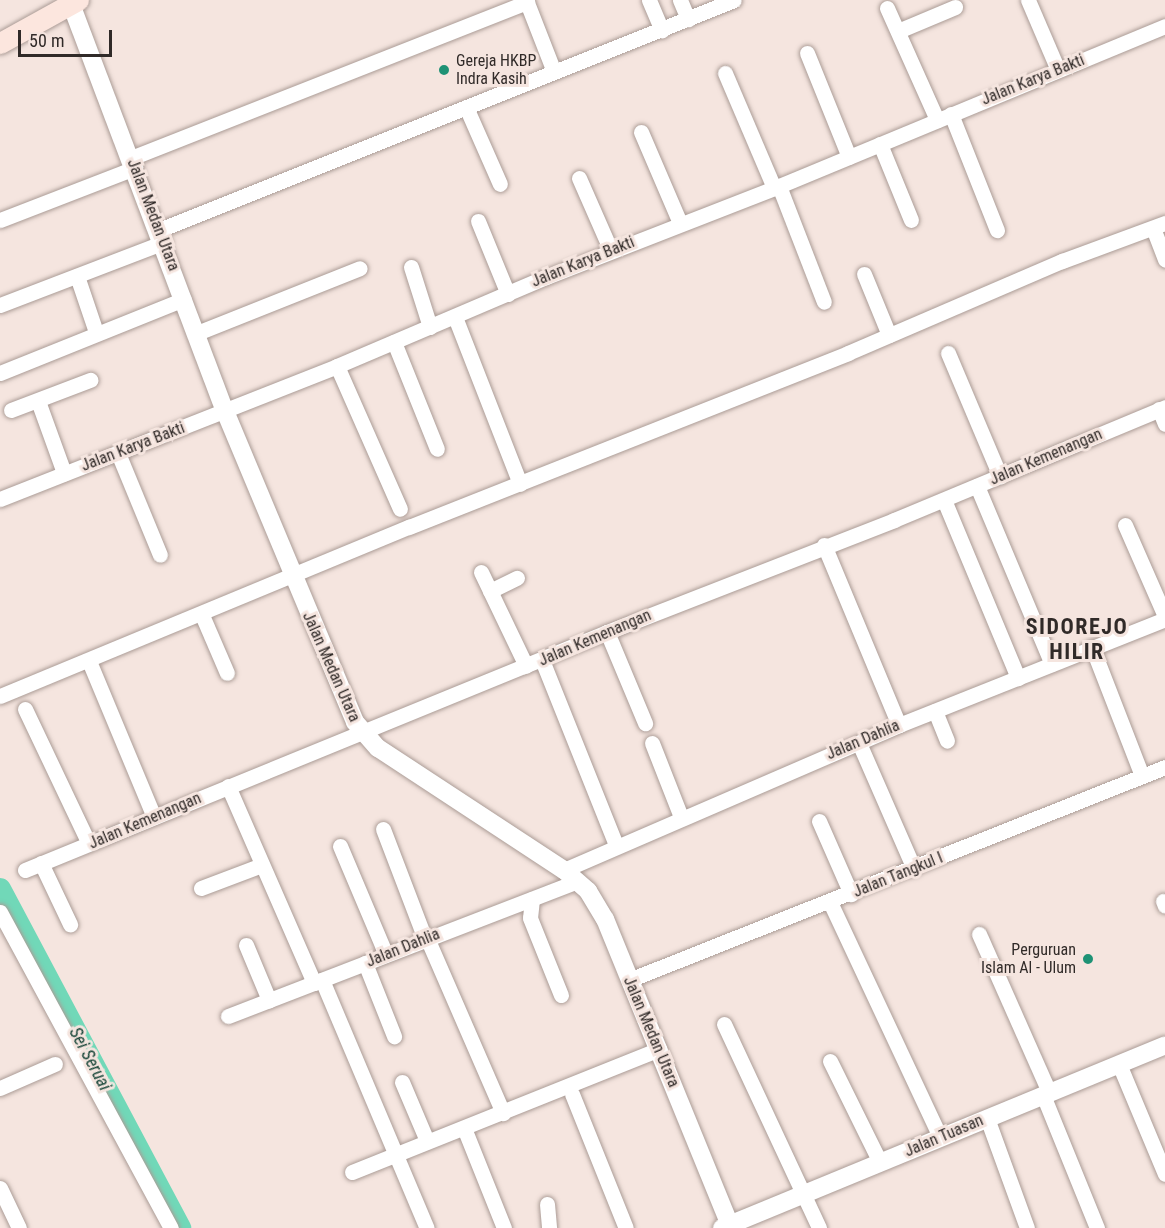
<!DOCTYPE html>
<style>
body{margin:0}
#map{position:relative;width:1165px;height:1228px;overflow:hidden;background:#f5e5df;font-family:"Roboto Condensed",sans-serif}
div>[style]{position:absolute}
.river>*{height:22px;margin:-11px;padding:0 11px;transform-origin:11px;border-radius:11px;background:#71d8b8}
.roads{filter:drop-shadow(0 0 2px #ab9c96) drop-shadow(0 0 2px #ab9c96)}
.minor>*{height:15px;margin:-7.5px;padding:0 7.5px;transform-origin:7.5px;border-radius:7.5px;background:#fff}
.tertiary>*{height:18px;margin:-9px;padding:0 9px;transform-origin:9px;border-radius:9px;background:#fff}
.secondary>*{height:21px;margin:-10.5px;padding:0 10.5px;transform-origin:10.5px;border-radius:10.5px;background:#fce6de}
.dots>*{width:16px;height:16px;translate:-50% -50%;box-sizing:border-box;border:3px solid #f5e5df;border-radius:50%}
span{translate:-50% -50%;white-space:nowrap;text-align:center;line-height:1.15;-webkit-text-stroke:6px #f5e5df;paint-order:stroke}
.poi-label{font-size:16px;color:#302a28}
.left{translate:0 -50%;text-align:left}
.right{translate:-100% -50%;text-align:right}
.street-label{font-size:16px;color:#302a28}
.water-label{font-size:18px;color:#164437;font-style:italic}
.district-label{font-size:22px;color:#302a28;font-weight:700;letter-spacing:1.5px}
.scale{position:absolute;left:18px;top:30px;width:94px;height:27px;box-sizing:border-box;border:3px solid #302a28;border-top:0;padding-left:8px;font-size:18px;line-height:21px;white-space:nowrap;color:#302a28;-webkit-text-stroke:4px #f5e5df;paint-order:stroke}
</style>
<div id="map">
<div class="river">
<i style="left:0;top:889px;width:384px;rotate:62deg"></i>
</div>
<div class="roads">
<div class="minor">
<i style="left:526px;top:0;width:77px;rotate:68.7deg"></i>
<i style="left:649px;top:0;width:33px;rotate:67deg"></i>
<i style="left:680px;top:0;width:21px;rotate:67deg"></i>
<i style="left:1028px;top:0;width:76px;rotate:66.8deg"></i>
<i style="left:887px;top:8px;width:123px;rotate:65.9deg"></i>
<i style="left:898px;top:31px;width:62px;rotate:-22.8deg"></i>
<i style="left:807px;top:53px;width:112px;rotate:68deg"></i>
<i style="left:725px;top:73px;width:125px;rotate:66.9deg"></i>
<i style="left:466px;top:107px;width:84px;rotate:66.2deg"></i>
<i style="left:951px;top:114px;width:125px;rotate:68.4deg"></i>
<i style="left:641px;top:132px;width:99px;rotate:66.8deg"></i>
<i style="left:880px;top:144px;width:82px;rotate:67.8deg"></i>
<i style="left:131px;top:158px;width:426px;rotate:-21.5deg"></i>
<i style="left:579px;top:178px;width:80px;rotate:66.3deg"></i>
<i style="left:779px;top:186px;width:124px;rotate:68.8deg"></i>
<i style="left:0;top:220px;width:145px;rotate:-21.1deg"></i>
<i style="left:478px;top:221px;width:79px;rotate:67.7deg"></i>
<i style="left:1153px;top:228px;width:34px;rotate:69deg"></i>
<i style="left:159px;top:230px;width:619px;rotate:-21.8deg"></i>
<i style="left:411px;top:267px;width:63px;rotate:72.4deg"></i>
<i style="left:864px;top:274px;width:66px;rotate:67.7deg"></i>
<i style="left:77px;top:276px;width:59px;rotate:71.3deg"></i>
<i style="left:0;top:305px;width:176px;rotate:-21deg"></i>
<i style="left:455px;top:317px;width:179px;rotate:68.7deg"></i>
<i style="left:197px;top:333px;width:175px;rotate:-21.7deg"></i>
<i style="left:394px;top:342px;width:115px;rotate:68.1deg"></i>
<i style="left:948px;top:353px;width:134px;rotate:67.1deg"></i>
<i style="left:337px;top:366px;width:156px;rotate:66.2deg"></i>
<i style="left:0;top:373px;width:198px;rotate:-21.9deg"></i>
<i style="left:38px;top:401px;width:77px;rotate:70.1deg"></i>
<i style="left:1159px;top:409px;width:16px;rotate:68deg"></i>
<i style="left:11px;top:410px;width:85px;rotate:-20.8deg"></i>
<i style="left:118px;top:453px;width:110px;rotate:67.6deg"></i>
<i style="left:977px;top:486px;width:193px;rotate:67.2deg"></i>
<i style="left:0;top:499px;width:362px;rotate:-21.5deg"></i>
<i style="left:337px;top:366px;width:227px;rotate:-23.1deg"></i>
<i style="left:546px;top:277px;width:250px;rotate:-21.3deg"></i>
<i style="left:779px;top:186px;width:418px;rotate:-22.5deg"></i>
<i style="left:944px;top:500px;width:193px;rotate:67.4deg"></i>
<i style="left:1125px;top:525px;width:99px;rotate:66.3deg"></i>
<i style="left:824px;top:545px;width:195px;rotate:67.4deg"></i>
<i style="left:481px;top:572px;width:104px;rotate:64.4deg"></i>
<i style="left:490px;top:591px;width:30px;rotate:-26deg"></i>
<i style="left:202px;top:615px;width:63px;rotate:66.7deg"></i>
<i style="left:607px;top:632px;width:99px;rotate:67.3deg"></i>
<i style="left:1092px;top:647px;width:138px;rotate:68.8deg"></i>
<i style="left:542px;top:660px;width:199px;rotate:68.2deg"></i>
<i style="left:89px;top:661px;width:169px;rotate:67.4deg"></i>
<i style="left:0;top:696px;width:443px;rotate:-22.5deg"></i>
<i style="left:409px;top:527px;width:472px;rotate:-21.6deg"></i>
<i style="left:848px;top:353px;width:233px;rotate:-23.3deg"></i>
<i style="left:1062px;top:261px;width:110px;rotate:-20.3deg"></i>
<i style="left:25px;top:709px;width:149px;rotate:64.6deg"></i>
<i style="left:935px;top:711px;width:32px;rotate:68deg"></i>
<i style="left:652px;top:743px;width:79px;rotate:68.6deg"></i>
<i style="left:859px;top:743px;width:137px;rotate:66.4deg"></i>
<i style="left:228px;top:786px;width:215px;rotate:66.4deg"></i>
<i style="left:819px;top:821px;width:80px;rotate:66.3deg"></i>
<i style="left:383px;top:829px;width:118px;rotate:69.1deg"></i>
<i style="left:340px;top:846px;width:118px;rotate:67.1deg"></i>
<i style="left:41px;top:863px;width:68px;rotate:64.6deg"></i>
<i style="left:25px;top:870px;width:629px;rotate:-22.24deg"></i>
<i style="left:607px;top:632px;width:308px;rotate:-21.3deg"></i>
<i style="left:894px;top:520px;width:294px;rotate:-22.6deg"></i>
<i style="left:564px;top:870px;width:365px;rotate:-23.4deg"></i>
<i style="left:899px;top:725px;width:286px;rotate:-21.7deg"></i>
<i style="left:201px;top:888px;width:65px;rotate:-20.7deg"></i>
<i style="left:532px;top:899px;width:19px;rotate:96deg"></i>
<i style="left:530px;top:918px;width:83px;rotate:68.1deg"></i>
<i style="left:1163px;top:901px;width:5px;rotate:68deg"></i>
<i style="left:830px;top:902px;width:259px;rotate:64.9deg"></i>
<i style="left:0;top:912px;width:359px;rotate:61.6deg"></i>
<i style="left:979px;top:934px;width:173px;rotate:66.1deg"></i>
<i style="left:427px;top:938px;width:191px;rotate:66.5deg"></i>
<i style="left:246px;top:945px;width:60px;rotate:67.3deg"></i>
<i style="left:365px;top:963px;width:79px;rotate:68.3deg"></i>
<i style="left:322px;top:980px;width:269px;rotate:67.1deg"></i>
<i style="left:629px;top:980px;width:577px;rotate:-21.67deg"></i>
<i style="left:228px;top:1016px;width:375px;rotate:-21.1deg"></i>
<i style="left:724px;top:1024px;width:225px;rotate:65deg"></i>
<i style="left:830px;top:1061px;width:113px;rotate:63.7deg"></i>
<i style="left:1119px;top:1064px;width:119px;rotate:67.3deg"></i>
<i style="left:402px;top:1082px;width:64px;rotate:67deg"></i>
<i style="left:0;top:1088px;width:60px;rotate:-23.6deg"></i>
<i style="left:572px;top:1094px;width:144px;rotate:68.1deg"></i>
<i style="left:1043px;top:1095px;width:144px;rotate:67.9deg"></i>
<i style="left:987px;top:1118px;width:117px;rotate:70deg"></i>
<i style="left:464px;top:1128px;width:108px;rotate:68.2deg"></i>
<i style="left:352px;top:1172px;width:331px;rotate:-21.8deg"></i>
<i style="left:0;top:1188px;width:44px;rotate:64.6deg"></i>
<i style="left:547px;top:1204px;width:24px;rotate:85deg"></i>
</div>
<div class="tertiary">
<i style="left:71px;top:4px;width:435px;rotate:69.3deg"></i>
<i style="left:225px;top:411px;width:337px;rotate:67.3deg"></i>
<i style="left:355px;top:722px;width:35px;rotate:49deg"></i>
<i style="left:378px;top:748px;width:222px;rotate:33.3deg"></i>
<i style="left:564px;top:870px;width:32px;rotate:41deg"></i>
<i style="left:588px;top:891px;width:33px;rotate:59deg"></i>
<i style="left:605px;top:919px;width:334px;rotate:67.8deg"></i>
<i style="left:722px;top:1228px;width:479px;rotate:-22.4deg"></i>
</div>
<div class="secondary">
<i style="left:0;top:43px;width:89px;rotate:-28.9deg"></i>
</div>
</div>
<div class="dots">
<i style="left:444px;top:70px;background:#1e9275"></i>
<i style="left:1088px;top:959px;background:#1e9275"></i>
</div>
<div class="poi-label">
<span class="left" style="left:456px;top:70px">Gereja HKBP<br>Indra Kasih</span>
<span class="right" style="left:1076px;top:959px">Perguruan<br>Islam Al - Ulum</span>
</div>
<div class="street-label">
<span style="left:1033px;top:80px;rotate:-22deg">Jalan Karya Bakti</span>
<span style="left:153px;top:215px;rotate:69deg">Jalan Medan Utara</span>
<span style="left:583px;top:262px;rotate:-22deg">Jalan Karya Bakti</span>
<span style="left:133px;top:447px;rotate:-21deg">Jalan Karya Bakti</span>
<span style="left:1046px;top:457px;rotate:-23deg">Jalan Kemenangan</span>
<span style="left:595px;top:638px;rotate:-23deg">Jalan Kemenangan</span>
<span style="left:331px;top:667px;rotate:66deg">Jalan Medan Utara</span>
<span style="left:863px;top:740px;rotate:-23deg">Jalan Dahlia</span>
<span style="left:145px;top:821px;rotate:-23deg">Jalan Kemenangan</span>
<span style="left:898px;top:875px;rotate:-22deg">Jalan Tangkul I</span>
<span style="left:403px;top:948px;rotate:-22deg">Jalan Dahlia</span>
<span style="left:651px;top:1032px;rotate:67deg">Jalan Medan Utara</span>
<span style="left:944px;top:1136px;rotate:-23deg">Jalan Tuasan</span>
</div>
<div class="water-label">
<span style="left:90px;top:1059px;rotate:62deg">Sei Seruai</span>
</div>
<div class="district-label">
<span style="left:1077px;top:639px">SIDOREJO<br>HILIR</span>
</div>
<div class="scale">50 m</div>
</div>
